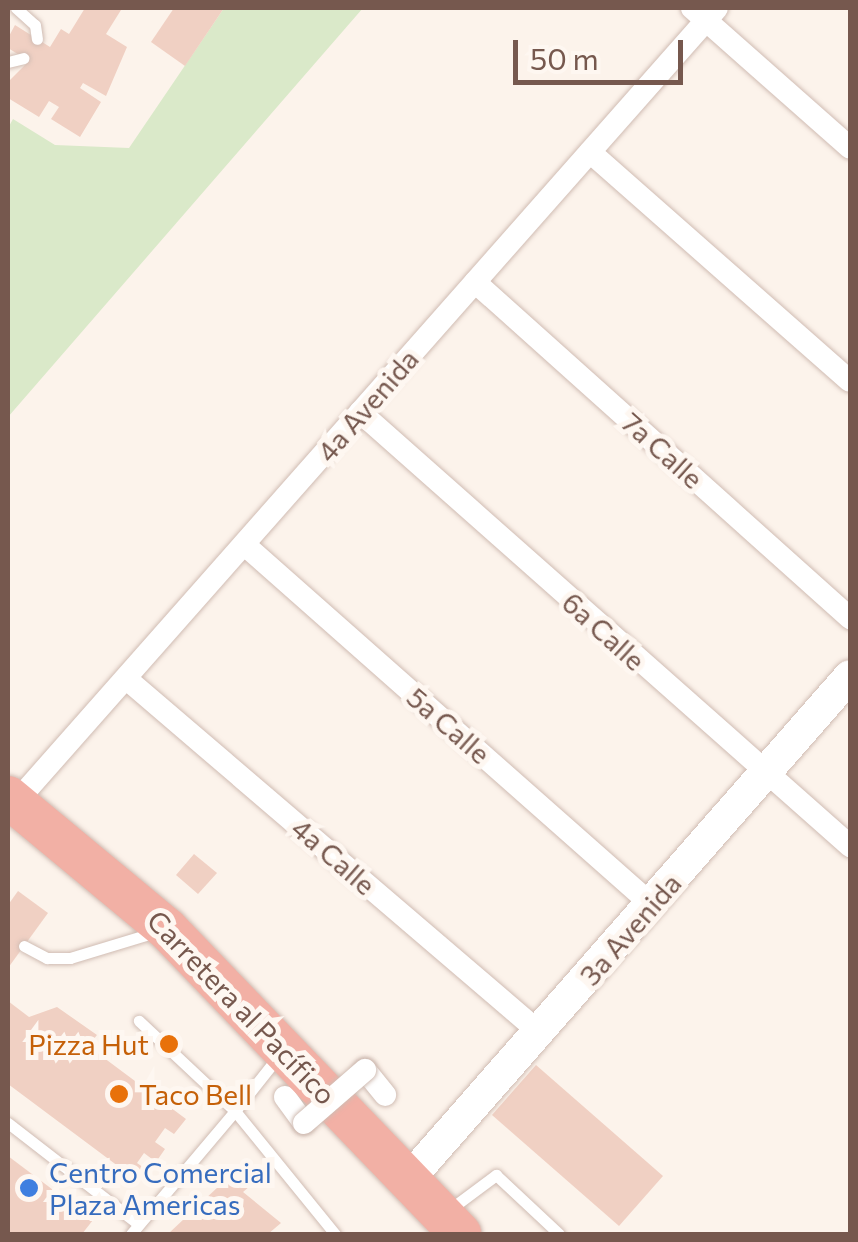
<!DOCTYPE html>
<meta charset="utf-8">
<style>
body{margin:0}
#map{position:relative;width:858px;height:1242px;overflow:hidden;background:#fcf3eb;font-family:Commissioner,sans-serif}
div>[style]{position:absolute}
.green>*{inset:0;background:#dae9c9}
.building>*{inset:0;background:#f0d0c3}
.roads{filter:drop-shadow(0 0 2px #d0bcb3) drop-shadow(0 0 2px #d0bcb3)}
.lane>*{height:11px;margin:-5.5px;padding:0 5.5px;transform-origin:5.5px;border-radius:5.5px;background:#fff}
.street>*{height:22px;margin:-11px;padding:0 11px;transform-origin:11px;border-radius:11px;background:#fff}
.secondary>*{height:32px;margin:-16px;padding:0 16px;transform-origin:16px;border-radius:16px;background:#fff}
.highway>*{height:42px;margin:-21px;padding:0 21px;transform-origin:21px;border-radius:21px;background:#f2b0a5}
.bridges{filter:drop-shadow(0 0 2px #d0bcb3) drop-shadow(0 0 2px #d0bcb3)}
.street-bridge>*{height:22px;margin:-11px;padding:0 11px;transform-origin:11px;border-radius:11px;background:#fff}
.dots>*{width:28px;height:28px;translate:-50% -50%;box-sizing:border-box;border:5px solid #fef7f1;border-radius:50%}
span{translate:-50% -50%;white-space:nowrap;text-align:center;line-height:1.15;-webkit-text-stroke:10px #fef7f1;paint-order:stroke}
.street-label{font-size:28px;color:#76584e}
.food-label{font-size:28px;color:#c56008}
.right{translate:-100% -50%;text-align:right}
.left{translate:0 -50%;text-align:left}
.shop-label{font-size:28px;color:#366cbe}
.frame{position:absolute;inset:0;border:10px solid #76584e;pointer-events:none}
.scale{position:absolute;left:513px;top:40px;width:170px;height:45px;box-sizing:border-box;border:5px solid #76584e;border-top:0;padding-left:12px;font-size:30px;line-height:35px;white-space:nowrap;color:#76584e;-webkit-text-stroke:8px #fef7f1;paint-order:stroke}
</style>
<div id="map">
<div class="green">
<i style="clip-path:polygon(224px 8px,363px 8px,8px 417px,8px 128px,13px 119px,55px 145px,129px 148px)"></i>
</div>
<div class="building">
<i style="clip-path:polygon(85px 8px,121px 10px,106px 34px,127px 47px,106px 96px,83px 83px,80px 88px,101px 102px,80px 137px,51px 119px,59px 107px,49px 101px,39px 117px,8px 98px,8px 82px,29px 61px,8px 48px,8px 38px,15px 25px,50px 47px,61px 29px,69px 34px)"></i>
<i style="clip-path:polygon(174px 8px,224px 8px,185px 66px,151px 42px)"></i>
<i style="clip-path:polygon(194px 854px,217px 873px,198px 894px,176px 875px)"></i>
<i style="clip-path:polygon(18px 891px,48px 913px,8px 968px,8px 905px)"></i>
<i style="clip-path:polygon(8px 1001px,29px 1017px,57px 1007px,97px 1035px,88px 1046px,186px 1119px,174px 1134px,165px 1128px,155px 1142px,165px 1149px,156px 1162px,144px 1153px,137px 1163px,147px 1170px,138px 1181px,8px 1084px)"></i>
<i style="clip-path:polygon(536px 1065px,663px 1176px,619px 1226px,492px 1115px)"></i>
<i style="clip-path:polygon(8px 1156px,93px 1220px,82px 1234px,8px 1234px)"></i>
<i style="clip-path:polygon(236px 1170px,250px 1186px,243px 1192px,281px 1223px,268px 1234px,168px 1234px)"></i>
</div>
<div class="roads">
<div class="lane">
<i style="left:16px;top:8px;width:25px;rotate:42deg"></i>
<i style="left:35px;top:25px;width:14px;rotate:82deg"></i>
<i style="left:8px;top:62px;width:16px;rotate:-14deg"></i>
<i style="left:24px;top:946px;width:26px;rotate:28deg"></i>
<i style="left:47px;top:958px;width:23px"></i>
<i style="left:70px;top:958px;width:87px;rotate:-16.8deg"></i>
<i style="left:277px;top:1058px;width:68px;rotate:128.4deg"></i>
<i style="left:235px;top:1111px;width:159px;rotate:50.9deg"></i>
<i style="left:8px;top:1123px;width:165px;rotate:37.8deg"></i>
<i style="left:449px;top:1210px;width:59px;rotate:-36.7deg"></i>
<i style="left:496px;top:1175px;width:86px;rotate:43.1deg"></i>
<i style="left:131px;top:1234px;width:161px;rotate:-49.8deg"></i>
<i style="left:235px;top:1111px;width:132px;rotate:-136.8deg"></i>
</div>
<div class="street">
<i style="left:692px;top:8px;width:211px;rotate:41.5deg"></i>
<i style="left:590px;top:152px;width:346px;rotate:41.4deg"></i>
<i style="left:475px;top:282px;width:504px;rotate:41.86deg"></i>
<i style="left:360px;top:412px;width:655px;rotate:41.53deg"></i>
<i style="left:246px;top:546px;width:541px;rotate:41.48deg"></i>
<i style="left:129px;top:681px;width:538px;rotate:40.56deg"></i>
<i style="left:16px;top:802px;width:1059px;rotate:-48.56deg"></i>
<i style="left:365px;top:1070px;width:32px;rotate:51deg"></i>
<i style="left:285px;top:1097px;width:32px;rotate:54deg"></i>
</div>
<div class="secondary">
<i style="left:408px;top:1180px;width:670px;rotate:-48.75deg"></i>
</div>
<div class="highway">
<i style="left:8px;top:797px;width:207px;rotate:39.7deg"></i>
<i style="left:167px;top:929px;width:423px;rotate:46.1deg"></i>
</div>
</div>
<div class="bridges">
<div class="street-bridge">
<i style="left:304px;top:1123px;width:81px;rotate:-41deg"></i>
</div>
</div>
<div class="dots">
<i style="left:169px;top:1044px;background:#e8710a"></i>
<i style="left:119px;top:1094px;background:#e8710a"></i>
<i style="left:29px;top:1188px;background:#3f7fe0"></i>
</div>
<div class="street-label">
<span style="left:367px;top:405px;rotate:-49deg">4a Avenida</span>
<span style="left:663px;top:450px;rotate:42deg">7a Calle</span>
<span style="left:604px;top:631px;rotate:42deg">6a Calle</span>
<span style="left:449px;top:725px;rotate:41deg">5a Calle</span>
<span style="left:334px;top:856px;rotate:41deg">4a Calle</span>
<span style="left:630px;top:929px;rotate:-49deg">3a Avenida</span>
<span style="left:242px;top:1007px;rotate:46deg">Carretera al Pacífico</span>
</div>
<div class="food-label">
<span class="right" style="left:149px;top:1044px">Pizza Hut</span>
<span class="left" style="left:139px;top:1094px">Taco Bell</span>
</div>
<div class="shop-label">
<span class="left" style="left:49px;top:1188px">Centro Comercial<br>Plaza Americas</span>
</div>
<div class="frame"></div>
<div class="scale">50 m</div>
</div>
